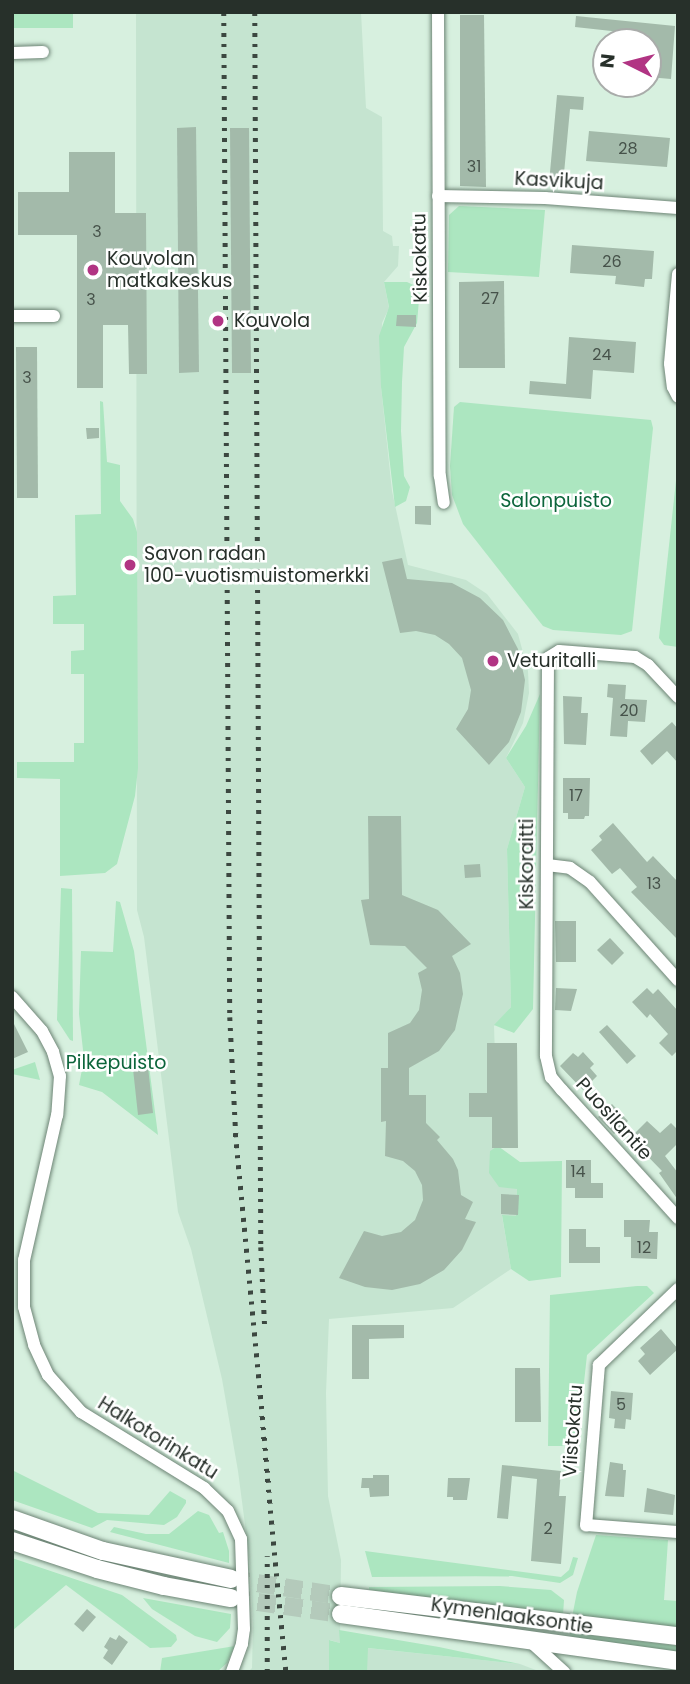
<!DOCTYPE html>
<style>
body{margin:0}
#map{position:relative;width:690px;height:1684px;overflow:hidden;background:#d7f0df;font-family:Poppins,sans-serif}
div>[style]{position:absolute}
.built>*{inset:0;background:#c5e4d0}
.green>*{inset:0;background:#ace6c0}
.building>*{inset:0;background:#a3baaa}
.secondary-tunnel>*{height:18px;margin-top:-9px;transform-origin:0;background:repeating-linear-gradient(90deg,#b4cabb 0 18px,transparent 0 27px)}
.roads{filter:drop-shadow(0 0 2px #6d8475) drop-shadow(0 0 2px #6d8475)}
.street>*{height:12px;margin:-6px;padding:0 6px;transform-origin:6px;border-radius:6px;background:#fff}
.secondary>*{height:18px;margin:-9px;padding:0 9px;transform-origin:9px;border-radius:9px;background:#fff}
.rail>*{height:4.5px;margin-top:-2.25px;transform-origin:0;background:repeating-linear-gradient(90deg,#3c4740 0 3.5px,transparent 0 10.5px)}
.dots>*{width:19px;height:19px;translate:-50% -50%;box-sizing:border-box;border:4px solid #fff;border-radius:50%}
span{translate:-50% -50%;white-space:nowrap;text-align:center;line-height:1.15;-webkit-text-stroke:5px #fff;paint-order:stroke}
.number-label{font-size:16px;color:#46524a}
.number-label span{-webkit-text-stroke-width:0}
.street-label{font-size:19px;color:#27302a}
.poi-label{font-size:19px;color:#27302a}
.left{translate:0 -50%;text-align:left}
.park-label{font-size:19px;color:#0c653b}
.frame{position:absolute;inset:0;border:14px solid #27302a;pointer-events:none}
.north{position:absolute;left:592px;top:28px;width:70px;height:70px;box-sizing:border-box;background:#fff;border:2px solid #a9acaa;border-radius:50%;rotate:276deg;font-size:19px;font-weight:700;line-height:28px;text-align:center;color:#27302a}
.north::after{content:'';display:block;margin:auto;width:24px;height:32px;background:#b13483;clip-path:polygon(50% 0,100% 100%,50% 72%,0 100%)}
</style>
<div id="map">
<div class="built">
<i style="clip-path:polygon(136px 12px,361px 12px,366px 108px,382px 117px,383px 231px,392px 236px,393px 246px,399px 246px,398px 266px,384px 282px,389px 308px,382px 323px,381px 387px,392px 491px,408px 565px,466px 580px,487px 594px,518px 634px,528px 671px,529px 693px,523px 723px,506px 758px,525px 787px,507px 849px,511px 1007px,494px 1026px,498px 1146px,517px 1188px,516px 1216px,502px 1216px,511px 1269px,453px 1308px,329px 1319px,326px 1393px,328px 1496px,341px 1560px,340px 1643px,330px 1640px,329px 1672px,248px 1672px,252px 1668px,253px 1625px,250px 1563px,238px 1471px,222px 1379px,191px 1249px,178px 1212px,144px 937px,137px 910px)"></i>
<i style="clip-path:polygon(367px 1648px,520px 1664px,541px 1672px,367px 1672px)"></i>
</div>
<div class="green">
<i style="clip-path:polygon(14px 12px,73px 12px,73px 28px,14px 28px)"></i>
<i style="clip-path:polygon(459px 206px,545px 210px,539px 277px,448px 272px,449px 215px)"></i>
<i style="clip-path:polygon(384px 282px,407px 282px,420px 288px,417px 323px,404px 347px,402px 382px,401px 431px,404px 476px,410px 487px,406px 501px,395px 507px,381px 387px,379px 336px,389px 307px)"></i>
<i style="clip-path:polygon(100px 401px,103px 402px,107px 462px,120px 465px,120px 501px,133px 519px,137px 532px,138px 768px,135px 796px,117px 864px,105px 873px,60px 876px,60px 779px,17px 778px,17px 762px,74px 762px,74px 743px,84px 743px,84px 674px,71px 674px,71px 651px,84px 650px,84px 624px,53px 624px,53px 596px,76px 595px,75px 515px,101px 514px)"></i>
<i style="clip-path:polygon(460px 402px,651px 420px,653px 428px,632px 631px,621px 635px,553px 630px,543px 626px,463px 524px,452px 495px,450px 466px,454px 407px)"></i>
<i style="clip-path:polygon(678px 462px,678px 647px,664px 645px,659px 638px)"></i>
<i style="clip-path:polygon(540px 694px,533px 1009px,514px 1033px,494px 1025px,511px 1007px,507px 849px,525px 787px,506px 758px,526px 726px)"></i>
<i style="clip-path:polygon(61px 888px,72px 889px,73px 1041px,70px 1040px,57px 1020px)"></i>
<i style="clip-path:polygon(116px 901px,120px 902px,134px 951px,158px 1135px,102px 1092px,79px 1085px,84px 1059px,79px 1014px,81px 951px,113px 952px)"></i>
<i style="clip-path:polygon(35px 1062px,40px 1080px,12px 1074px,12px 1070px)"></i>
<i style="clip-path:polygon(498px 1146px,520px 1162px,562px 1161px,561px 1277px,529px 1281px,511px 1269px,502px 1215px,516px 1216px,517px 1189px,499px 1187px,489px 1173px,490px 1151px)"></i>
<i style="clip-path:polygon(637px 1286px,647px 1286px,654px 1293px,587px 1355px,577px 1446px,548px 1446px,550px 1295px)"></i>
<i style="clip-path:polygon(12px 1470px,98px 1513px,149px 1515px,170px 1491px,186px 1500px,186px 1503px,177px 1517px,164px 1525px,107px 1520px,92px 1528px,12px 1500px)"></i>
<i style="clip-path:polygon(198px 1511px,209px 1515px,219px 1533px,223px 1532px,229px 1551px,229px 1563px,110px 1532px,114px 1527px,146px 1534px,169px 1534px)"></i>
<i style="clip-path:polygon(596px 1535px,668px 1540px,664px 1600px,678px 1601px,678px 1628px,572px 1617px,577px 1592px)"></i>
<i style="clip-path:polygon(365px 1551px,561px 1577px,569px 1570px,573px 1557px,578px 1558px,573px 1575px,560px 1583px,512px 1576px,372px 1577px)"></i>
<i style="clip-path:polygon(12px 1558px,122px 1595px,176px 1635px,177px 1640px,171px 1647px,150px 1648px,66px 1585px,12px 1631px)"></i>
<i style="clip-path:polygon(500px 1586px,551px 1590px,564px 1600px,563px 1615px,369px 1590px,369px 1587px)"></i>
<i style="clip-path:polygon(143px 1598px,231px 1614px,230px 1628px,217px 1642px,195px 1636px,152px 1609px)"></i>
<i style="clip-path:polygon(339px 1630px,439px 1647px,520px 1664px,368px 1648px,367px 1672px,329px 1672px,329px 1640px,340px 1643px)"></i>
<i style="clip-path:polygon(570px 1633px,678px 1646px,678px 1652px,570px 1637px)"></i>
<i style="clip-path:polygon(235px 1646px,227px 1663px,217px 1672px,160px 1672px,162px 1658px)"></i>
</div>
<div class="building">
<i style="clip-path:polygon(460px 15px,484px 15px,486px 187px,460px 186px)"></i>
<i style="clip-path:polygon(576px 16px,675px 26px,671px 79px,648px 77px,648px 35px,575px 27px)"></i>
<i style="clip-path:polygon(557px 95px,584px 97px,583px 110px,570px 109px,563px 184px,549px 183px)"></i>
<i style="clip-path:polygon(196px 127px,199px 372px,179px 373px,177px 128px)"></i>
<i style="clip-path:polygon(230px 128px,249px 128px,251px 373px,232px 373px)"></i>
<i style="clip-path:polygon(589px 131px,670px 138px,667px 167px,586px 161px)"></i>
<i style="clip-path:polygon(69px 152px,115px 152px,115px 213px,146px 213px,147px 374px,129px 374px,128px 325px,103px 325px,103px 388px,77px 388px,77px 235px,18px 235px,18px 192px,69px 192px)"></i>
<i style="clip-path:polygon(572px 245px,654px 251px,652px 279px,645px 279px,644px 287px,615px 284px,616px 276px,570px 273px)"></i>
<i style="clip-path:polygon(504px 281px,505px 368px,459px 368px,459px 282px)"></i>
<i style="clip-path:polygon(397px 315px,416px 315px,416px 327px,396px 326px)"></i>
<i style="clip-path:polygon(569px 337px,636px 342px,634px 373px,593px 370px,591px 399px,529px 394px,530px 381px,566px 384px)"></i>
<i style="clip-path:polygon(16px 347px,37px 347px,38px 498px,17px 498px)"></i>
<i style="clip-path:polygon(86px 428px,99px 428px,99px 438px,87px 439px)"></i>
<i style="clip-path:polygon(415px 506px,431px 506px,431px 525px,415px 524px)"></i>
<i style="clip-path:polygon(402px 558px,407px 579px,452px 583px,480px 598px,503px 620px,518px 649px,525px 680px,521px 712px,509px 742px,489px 765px,456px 729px,468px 709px,471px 690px,462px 658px,449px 644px,435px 635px,416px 631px,400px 633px,382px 562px)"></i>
<i style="clip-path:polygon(608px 684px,626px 685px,625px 699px,647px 700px,645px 722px,628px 721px,627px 737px,610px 736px,613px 698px,607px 697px)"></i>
<i style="clip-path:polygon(563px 696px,582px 697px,581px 713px,588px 713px,586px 745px,564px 744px)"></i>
<i style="clip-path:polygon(672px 722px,678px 729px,678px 763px,667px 751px,652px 765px,640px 751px)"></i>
<i style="clip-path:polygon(563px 778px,590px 778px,589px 816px,585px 816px,584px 819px,568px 819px,568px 813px,563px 813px)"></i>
<i style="clip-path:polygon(368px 816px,401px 816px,402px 895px,438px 910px,471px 944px,452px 956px,460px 973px,463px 994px,455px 1030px,439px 1051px,409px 1068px,409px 1095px,426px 1095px,426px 1123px,440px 1137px,437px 1140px,453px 1159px,458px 1170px,461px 1195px,473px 1202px,465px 1219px,476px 1222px,462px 1250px,444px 1270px,420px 1284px,392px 1290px,365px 1287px,339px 1278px,364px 1231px,382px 1236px,401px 1232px,415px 1220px,423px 1200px,422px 1185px,415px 1171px,403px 1161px,385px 1156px,386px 1121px,381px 1122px,381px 1068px,388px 1068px,388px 1033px,410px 1023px,419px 1010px,422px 990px,418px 973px,427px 968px,405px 946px,370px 945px,361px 900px,369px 899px)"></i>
<i style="clip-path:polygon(613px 823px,647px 862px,653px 856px,678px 882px,678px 940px,631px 892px,637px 887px,620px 868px,612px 874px,591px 850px,602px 840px,599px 836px)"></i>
<i style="clip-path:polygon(480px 864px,481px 877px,465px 878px,464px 865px)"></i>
<i style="clip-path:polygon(555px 921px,576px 921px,576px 962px,556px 962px)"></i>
<i style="clip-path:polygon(610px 938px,624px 953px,612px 965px,597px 950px)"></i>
<i style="clip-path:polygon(556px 988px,577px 989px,571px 1011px,555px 1010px)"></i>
<i style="clip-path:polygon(647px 988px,653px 994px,658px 989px,678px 1011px,678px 1050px,672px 1056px,659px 1043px,668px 1034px,650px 1014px,647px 1018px,632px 1002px)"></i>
<i style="clip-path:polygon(12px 1020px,28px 1052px,12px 1059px)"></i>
<i style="clip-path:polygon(607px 1025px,636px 1056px,627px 1064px,599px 1032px)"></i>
<i style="clip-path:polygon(487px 1043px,517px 1043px,518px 1148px,492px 1148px,492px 1117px,469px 1117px,469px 1093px,487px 1093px)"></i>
<i style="clip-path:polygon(583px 1052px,594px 1064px,590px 1068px,597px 1076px,583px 1090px,560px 1066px,573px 1053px,578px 1057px)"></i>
<i style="clip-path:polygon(148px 1067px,153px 1113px,138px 1115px,133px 1069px)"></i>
<i style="clip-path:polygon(612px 1104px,628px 1121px,614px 1134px,598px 1117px)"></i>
<i style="clip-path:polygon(647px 1121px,660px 1133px,671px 1123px,678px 1130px,678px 1143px,665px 1156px,678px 1173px,678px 1200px,659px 1173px,662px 1171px,630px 1138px)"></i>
<i style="clip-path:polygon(566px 1160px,591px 1160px,591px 1183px,603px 1183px,603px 1198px,575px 1198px,575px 1188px,566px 1188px)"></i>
<i style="clip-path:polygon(501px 1194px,519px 1195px,518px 1215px,501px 1214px)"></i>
<i style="clip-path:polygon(624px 1220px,650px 1220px,649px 1232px,658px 1232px,657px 1259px,631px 1258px,631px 1237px,624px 1237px)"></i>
<i style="clip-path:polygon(569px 1229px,586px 1229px,586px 1247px,600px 1247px,600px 1263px,569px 1263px)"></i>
<i style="clip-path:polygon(352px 1325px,404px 1325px,404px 1338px,369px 1339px,369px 1379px,352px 1379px)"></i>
<i style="clip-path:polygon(661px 1329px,678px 1349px,650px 1375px,638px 1361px,645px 1354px,640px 1348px)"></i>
<i style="clip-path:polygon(515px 1368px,540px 1368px,541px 1422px,515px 1422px)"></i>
<i style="clip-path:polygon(611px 1391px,633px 1393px,631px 1420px,626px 1419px,625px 1429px,614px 1428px,615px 1419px,609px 1418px)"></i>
<i style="clip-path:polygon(610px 1462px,623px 1464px,623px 1470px,626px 1470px,624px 1497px,605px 1496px)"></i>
<i style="clip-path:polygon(502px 1465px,561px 1471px,559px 1496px,566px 1496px,561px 1564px,531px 1561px,537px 1479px,512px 1476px,508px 1519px,497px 1518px)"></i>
<i style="clip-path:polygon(373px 1475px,389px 1475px,389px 1496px,370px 1497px,369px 1488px,361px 1488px,362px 1478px,373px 1478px)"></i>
<i style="clip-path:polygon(448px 1478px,470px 1478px,467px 1500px,453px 1500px,453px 1497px,447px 1497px)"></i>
<i style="clip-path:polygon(647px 1488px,675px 1495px,673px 1515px,644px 1512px)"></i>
<i style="clip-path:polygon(87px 1609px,96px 1617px,83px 1632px,74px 1624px)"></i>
<i style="clip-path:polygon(119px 1635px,128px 1642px,112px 1665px,103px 1658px,108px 1650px,104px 1647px,110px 1637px,116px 1640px)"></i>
</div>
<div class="secondary-tunnel">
<i style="left:231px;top:1579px;width:111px;rotate:8.8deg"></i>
<i style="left:231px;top:1598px;width:111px;rotate:8.3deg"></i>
</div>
<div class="roads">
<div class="street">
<i style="left:438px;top:12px;width:464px;rotate:89.8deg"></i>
<i style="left:440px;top:476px;width:27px;rotate:82deg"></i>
<i style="left:12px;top:53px;width:31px;rotate:-2deg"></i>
<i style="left:438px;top:196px;width:107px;rotate:1.1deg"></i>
<i style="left:545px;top:198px;width:133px;rotate:4.3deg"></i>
<i style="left:678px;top:274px;width:90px;rotate:95.1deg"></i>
<i style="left:670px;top:364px;width:23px;rotate:83deg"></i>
<i style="left:673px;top:387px;width:11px;rotate:63deg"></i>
<i style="left:12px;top:316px;width:42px"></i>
<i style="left:678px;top:697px;width:44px;rotate:-133.2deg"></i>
<i style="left:648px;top:665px;width:15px;rotate:-148deg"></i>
<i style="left:635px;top:657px;width:76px;rotate:-175.5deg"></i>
<i style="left:559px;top:651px;width:13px;rotate:148deg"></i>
<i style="left:548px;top:658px;width:398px;rotate:90.3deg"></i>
<i style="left:546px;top:1056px;width:22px;rotate:77deg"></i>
<i style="left:551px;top:1077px;width:17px;rotate:50deg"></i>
<i style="left:562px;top:1090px;width:173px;rotate:47.8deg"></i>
<i style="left:547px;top:865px;width:23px;rotate:7deg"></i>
<i style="left:570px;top:868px;width:24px;rotate:35deg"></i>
<i style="left:590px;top:882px;width:132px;rotate:48.1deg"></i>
<i style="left:12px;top:997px;width:45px;rotate:48.6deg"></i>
<i style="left:42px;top:1031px;width:24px;rotate:62deg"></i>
<i style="left:53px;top:1052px;width:25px;rotate:74deg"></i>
<i style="left:60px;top:1076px;width:39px;rotate:94deg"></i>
<i style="left:57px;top:1115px;width:149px;rotate:102.8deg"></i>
<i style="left:24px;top:1260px;width:47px;rotate:90deg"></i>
<i style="left:24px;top:1307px;width:39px;rotate:75deg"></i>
<i style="left:34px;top:1345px;width:33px;rotate:65deg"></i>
<i style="left:48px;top:1375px;width:50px;rotate:48.3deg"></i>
<i style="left:81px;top:1412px;width:145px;rotate:31.7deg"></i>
<i style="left:204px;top:1488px;width:33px;rotate:44deg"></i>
<i style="left:228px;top:1511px;width:31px;rotate:65deg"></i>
<i style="left:241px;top:1539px;width:90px;rotate:88.1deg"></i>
<i style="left:244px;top:1629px;width:15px;rotate:98deg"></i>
<i style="left:242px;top:1644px;width:30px;rotate:110deg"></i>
<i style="left:678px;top:1289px;width:110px;rotate:136.1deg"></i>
<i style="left:599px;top:1365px;width:161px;rotate:94.6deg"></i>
<i style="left:586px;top:1525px;width:92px;rotate:4.4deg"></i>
<i style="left:531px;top:1642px;width:45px;rotate:42.3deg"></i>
</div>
<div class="secondary">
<i style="left:12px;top:1519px;width:96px;rotate:19.4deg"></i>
<i style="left:103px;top:1551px;width:131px;rotate:12.3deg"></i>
<i style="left:12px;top:1541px;width:89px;rotate:18.2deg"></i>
<i style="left:97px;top:1569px;width:69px;rotate:14.2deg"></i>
<i style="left:164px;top:1586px;width:68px;rotate:10.2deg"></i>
<i style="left:341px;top:1596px;width:339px;rotate:6.8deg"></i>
<i style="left:341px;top:1614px;width:340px;rotate:7.9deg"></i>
</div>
</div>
<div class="rail">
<i style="left:224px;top:12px;width:1005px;rotate:89.66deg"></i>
<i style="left:230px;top:1017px;width:117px;rotate:87.1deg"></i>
<i style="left:236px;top:1134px;width:540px;rotate:84.69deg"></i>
<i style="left:255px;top:12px;width:1235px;rotate:89.72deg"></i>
<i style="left:261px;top:1247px;width:83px;rotate:87.2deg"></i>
<i style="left:267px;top:1672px;width:116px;rotate:-90deg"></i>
</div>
<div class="dots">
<i style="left:93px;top:270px;background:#b13483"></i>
<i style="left:218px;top:321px;background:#b13483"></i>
<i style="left:130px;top:565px;background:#b13483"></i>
<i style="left:493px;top:661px;background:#b13483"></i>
</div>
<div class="number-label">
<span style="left:628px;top:149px">28</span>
<span style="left:474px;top:167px">31</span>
<span style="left:97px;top:232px">3</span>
<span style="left:612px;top:262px">26</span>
<span style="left:490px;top:299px">27</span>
<span style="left:91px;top:300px">3</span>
<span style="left:602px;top:355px">24</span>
<span style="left:27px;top:378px">3</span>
<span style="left:629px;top:711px">20</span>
<span style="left:576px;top:796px">17</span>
<span style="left:654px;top:884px">13</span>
<span style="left:578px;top:1172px">14</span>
<span style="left:644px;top:1248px">12</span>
<span style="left:621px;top:1405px">5</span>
<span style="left:548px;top:1529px">2</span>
</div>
<div class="street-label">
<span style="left:559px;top:181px;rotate:3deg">Kasvikuja</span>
<span style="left:420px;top:258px;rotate:-91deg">Kiskokatu</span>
<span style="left:527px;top:864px;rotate:-90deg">Kiskoraitti</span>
<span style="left:614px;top:1119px;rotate:48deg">Puosilantie</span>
<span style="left:573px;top:1431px;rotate:-86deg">Viistokatu</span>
<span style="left:158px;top:1438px;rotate:32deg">Halkotorinkatu</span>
<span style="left:512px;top:1616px;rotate:8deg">Kymenlaaksontie</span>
</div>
<div class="poi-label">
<span class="left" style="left:107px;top:270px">Kouvolan<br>matkakeskus</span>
<span class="left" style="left:234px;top:321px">Kouvola</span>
<span class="left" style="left:144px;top:565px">Savon radan<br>100-vuotismuistomerkki</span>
<span class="left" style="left:507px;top:661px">Veturitalli</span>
</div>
<div class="park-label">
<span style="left:556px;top:501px">Salonpuisto</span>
<span style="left:116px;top:1063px">Pilkepuisto</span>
</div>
<div class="frame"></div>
<div class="north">N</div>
</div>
